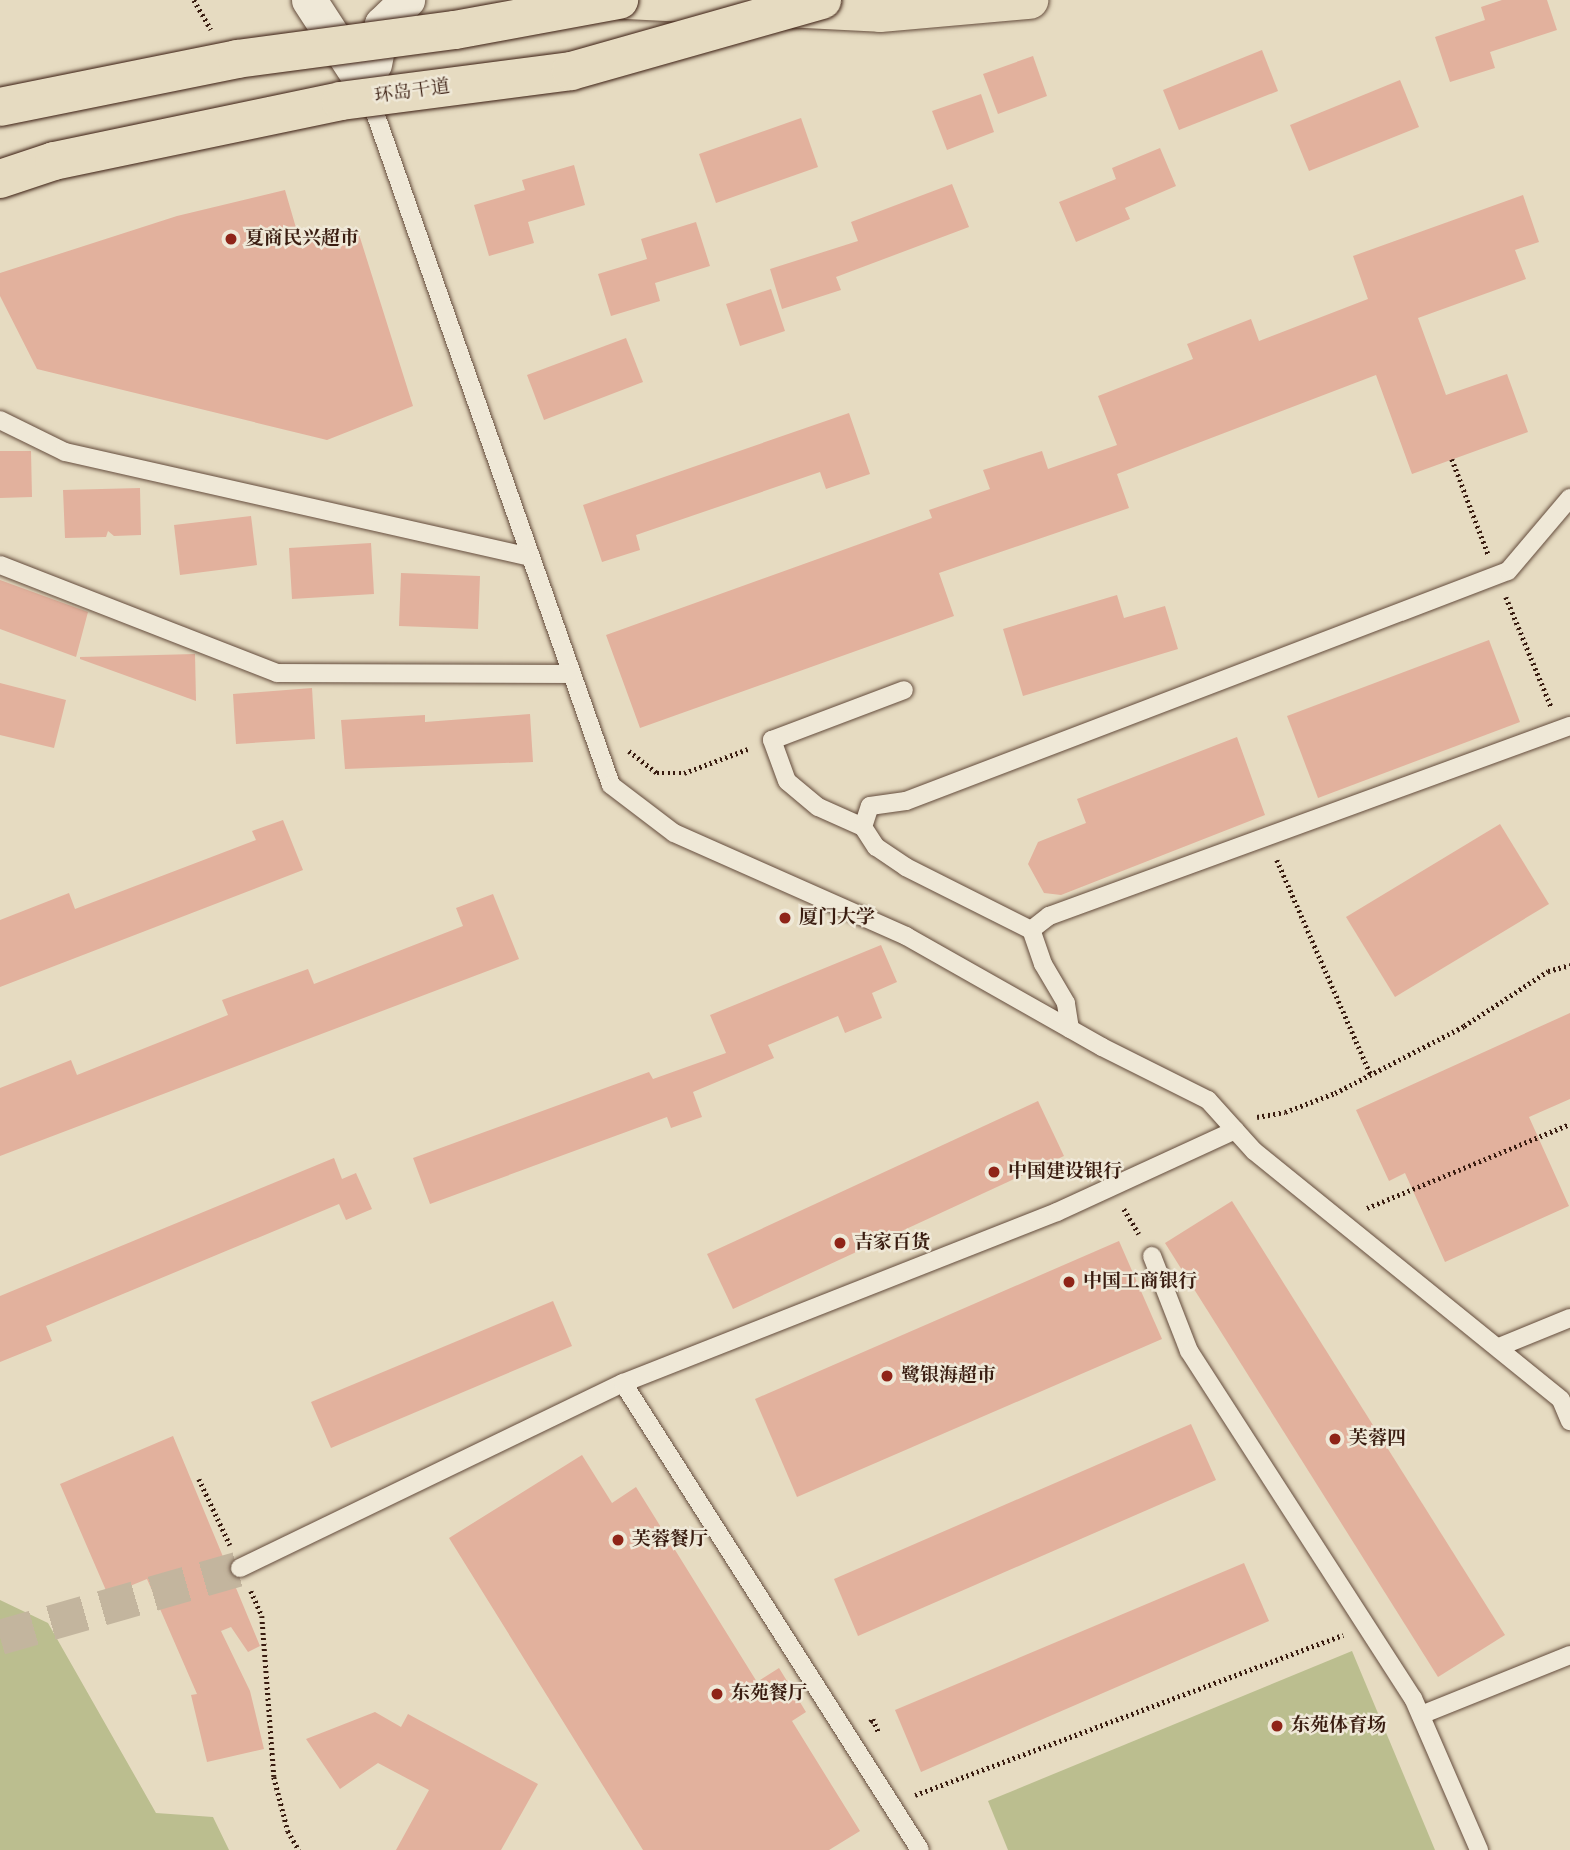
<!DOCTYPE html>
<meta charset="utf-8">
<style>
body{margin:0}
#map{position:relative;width:1570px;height:1850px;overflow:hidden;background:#e6dbc1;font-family:"IM FELL French Canon","Noto Serif SC",serif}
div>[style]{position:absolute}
.green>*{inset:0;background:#bbbe8f}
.building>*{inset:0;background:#e2b19d}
.street-tunnel>*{height:35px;margin-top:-17.5px;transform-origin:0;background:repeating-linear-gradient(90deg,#c3b59e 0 35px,transparent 0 53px)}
.path>*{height:4.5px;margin-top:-2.25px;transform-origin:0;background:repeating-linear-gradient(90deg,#391c10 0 2px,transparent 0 5.5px)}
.roads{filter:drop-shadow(0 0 2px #644c3c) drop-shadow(0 0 2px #644c3c)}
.lane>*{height:18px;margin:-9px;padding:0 9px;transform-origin:9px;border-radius:9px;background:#efe8d7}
.street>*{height:35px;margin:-17.5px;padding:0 17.5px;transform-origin:17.5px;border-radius:17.5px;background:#efe8d7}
.highway>*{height:38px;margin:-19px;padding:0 19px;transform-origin:19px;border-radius:19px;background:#e6dbc1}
.bridges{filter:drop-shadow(0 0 2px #391c10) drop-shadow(0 0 2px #391c10)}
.highway-bridge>*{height:38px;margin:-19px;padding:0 19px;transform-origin:19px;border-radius:19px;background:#e6dbc1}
.dots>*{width:19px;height:19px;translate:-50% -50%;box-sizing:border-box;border:4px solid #efe8d7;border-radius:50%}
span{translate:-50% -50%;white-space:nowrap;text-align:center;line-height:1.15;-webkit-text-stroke:5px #efe8d7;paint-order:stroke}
.street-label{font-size:19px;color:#391c10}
.poi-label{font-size:19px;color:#391c10;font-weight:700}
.left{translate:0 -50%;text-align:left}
</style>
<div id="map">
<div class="green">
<i style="clip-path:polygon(0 1600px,48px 1623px,156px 1813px,213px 1817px,229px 1850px,0 1850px)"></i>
<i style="clip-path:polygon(1352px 1651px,1435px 1850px,1008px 1850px,988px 1801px)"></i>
</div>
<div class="building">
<i style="clip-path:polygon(1502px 0,1547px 0,1557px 30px,1490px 52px,1495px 68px,1450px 82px,1435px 37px,1485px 20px,1481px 7px)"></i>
<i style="clip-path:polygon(1262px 50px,1278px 91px,1179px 130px,1163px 90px)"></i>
<i style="clip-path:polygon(1033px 56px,1047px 96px,998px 114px,983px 74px)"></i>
<i style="clip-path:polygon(1400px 80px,1419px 127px,1309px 171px,1290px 125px)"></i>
<i style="clip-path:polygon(981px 94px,994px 132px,947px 150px,932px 111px)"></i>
<i style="clip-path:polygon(801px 118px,818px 167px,716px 203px,699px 154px)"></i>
<i style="clip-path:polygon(1160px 148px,1176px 186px,1125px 208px,1130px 219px,1076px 242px,1059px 202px,1116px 179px,1112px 168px)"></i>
<i style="clip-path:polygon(574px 165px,585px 205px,528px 222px,534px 243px,489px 256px,474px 205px,525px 190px,522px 180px)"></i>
<i style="clip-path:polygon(952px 184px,969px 227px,836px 277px,841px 290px,782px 309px,770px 269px,858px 241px,851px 222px)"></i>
<i style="clip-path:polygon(285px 190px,301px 245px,357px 228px,413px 406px,327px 440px,37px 369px,0 296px,0 273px,177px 216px)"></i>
<i style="clip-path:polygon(1523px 195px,1539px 242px,1515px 250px,1526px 279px,1418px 318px,1446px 395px,1507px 374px,1528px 432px,1412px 474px,1376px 375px,1117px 474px,1129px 508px,939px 573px,954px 616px,640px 728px,606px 635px,932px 518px,929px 510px,990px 489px,983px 470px,1042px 451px,1048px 469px,1117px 445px,1098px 396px,1193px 359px,1187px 344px,1251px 319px,1259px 341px,1368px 299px,1353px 256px)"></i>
<i style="clip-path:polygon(696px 222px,710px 266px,655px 283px,660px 301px,611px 316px,598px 274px,647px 259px,641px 239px)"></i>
<i style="clip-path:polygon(771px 289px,785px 331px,740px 346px,726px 304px)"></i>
<i style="clip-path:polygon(626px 338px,643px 382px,544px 420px,527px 375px)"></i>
<i style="clip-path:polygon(849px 413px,870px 474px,826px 489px,820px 472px,636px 535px,640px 550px,602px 562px,583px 505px)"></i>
<i style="clip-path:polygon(0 451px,31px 451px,32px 497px,0 498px)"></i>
<i style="clip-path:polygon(140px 488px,141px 535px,114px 536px,108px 531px,106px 537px,65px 538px,63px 490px)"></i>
<i style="clip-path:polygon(251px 516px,257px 565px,180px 575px,174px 525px)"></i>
<i style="clip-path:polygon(371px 543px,374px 594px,292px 599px,289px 548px)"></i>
<i style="clip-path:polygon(401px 573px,480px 576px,478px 629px,399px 626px)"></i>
<i style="clip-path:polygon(0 580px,88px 612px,76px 657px,0 629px)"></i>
<i style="clip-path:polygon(1117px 595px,1124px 618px,1165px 606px,1178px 649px,1023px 696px,1003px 629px)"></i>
<i style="clip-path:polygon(1489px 640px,1520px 722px,1318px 798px,1287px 716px)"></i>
<i style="clip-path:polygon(195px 654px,196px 701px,80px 659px,80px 657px)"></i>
<i style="clip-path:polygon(0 683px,66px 700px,54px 748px,0 735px)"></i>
<i style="clip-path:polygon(312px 688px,315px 739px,236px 744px,233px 694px)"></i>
<i style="clip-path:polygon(530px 714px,533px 762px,345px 769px,341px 720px,425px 715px,425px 722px)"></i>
<i style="clip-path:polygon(1237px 737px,1265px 815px,1061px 895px,1044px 893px,1028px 864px,1038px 842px,1086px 823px,1077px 799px)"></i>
<i style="clip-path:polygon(283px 820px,303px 870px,0 987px,0 920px,69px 893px,75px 909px,256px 840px,252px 831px)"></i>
<i style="clip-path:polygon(1500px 824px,1549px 904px,1395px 997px,1346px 917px)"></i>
<i style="clip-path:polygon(493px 894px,519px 959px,0 1156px,0 1088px,71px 1060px,77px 1075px,228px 1015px,222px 1000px,308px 969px,314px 984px,463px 926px,456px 908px)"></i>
<i style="clip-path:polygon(881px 945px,897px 982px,872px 993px,882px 1018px,845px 1033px,838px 1016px,768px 1045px,774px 1058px,693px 1092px,702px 1117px,671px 1128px,667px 1117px,430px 1204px,413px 1158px,649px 1072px,653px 1079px,726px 1053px,710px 1015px)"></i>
<i style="clip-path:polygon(1570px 1013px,1570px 1099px,1529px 1117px,1569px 1206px,1445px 1262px,1405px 1173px,1389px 1181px,1356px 1110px)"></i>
<i style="clip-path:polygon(1038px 1101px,1064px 1156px,733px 1309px,707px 1254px)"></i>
<i style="clip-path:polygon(334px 1158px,342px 1179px,356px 1173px,372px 1209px,346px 1220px,339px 1204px,46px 1326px,52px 1341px,0 1362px,0 1296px)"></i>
<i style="clip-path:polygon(1232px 1201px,1505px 1635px,1438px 1677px,1165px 1243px)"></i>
<i style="clip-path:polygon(1119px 1241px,1162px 1339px,797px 1497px,755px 1399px)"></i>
<i style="clip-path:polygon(553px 1301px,572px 1346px,331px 1448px,311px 1402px)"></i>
<i style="clip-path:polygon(1191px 1424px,1216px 1480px,858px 1636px,834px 1579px)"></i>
<i style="clip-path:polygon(173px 1436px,260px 1646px,248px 1652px,231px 1627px,221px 1631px,250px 1691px,264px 1749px,207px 1762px,191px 1695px,197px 1694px,147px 1579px,108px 1595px,60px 1484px)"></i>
<i style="clip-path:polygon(582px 1455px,612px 1503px,636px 1487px,757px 1682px,779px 1668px,806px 1712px,792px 1721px,860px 1831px,829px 1850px,643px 1850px,449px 1538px)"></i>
<i style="clip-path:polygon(1244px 1563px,1269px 1621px,921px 1772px,895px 1710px)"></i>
<i style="clip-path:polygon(375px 1712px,401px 1727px,408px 1714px,538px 1784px,501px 1850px,396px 1850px,429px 1790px,378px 1763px,340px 1789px,306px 1739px)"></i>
</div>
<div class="street-tunnel">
<i style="left:0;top:1637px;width:250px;rotate:-16deg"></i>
</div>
<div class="path">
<i style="left:194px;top:0;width:34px;rotate:60deg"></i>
<i style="left:1452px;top:459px;width:102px;rotate:69.2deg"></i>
<i style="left:1506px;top:597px;width:118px;rotate:67.6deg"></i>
<i style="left:629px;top:751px;width:36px;rotate:38deg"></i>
<i style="left:657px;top:773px;width:27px"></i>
<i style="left:684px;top:773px;width:68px;rotate:-20.6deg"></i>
<i style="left:1277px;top:860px;width:235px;rotate:66.4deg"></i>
<i style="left:1257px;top:1117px;width:28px;rotate:-10deg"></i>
<i style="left:1285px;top:1112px;width:53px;rotate:-20.8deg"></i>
<i style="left:1335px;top:1093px;width:145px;rotate:-27.4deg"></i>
<i style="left:1464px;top:1026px;width:100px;rotate:-33.2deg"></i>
<i style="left:1548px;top:971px;width:23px;rotate:-15deg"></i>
<i style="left:1367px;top:1208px;width:220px;rotate:-22.5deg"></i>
<i style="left:1124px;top:1209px;width:29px;rotate:59deg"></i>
<i style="left:199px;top:1479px;width:73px;rotate:64.8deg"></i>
<i style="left:251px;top:1591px;width:27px;rotate:66deg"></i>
<i style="left:262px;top:1616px;width:161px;rotate:85.7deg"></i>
<i style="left:274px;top:1777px;width:56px;rotate:75.5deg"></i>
<i style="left:288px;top:1831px;width:22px;rotate:60deg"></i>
<i style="left:870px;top:1722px;width:4px;rotate:-45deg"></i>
<i style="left:873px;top:1719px;width:15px;rotate:67deg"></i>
<i style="left:915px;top:1795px;width:457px;rotate:-20.5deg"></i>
</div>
<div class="roads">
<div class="lane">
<i style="left:368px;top:93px;width:733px;rotate:70.65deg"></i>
<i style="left:611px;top:785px;width:79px;rotate:37.3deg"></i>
<i style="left:674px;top:833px;width:254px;rotate:23.9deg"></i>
<i style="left:906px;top:936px;width:225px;rotate:29.5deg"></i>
<i style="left:1102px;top:1047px;width:119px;rotate:26.6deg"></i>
<i style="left:1208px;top:1100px;width:69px;rotate:48deg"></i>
<i style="left:1254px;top:1151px;width:395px;rotate:39deg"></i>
<i style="left:1561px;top:1400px;width:23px;rotate:67deg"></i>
<i style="left:0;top:420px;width:72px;rotate:26.2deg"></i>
<i style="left:65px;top:452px;width:475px;rotate:12.7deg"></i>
<i style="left:0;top:565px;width:297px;rotate:21.3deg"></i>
<i style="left:277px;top:673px;width:292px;rotate:0.2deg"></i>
<i style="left:863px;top:827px;width:49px;rotate:-156deg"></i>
<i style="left:818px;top:807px;width:40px;rotate:-140deg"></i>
<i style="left:787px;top:781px;width:44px;rotate:-110.1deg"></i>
<i style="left:772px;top:740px;width:141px;rotate:-20.7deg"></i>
<i style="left:1031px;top:930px;width:140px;rotate:-153.3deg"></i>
<i style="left:906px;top:867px;width:36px;rotate:-146deg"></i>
<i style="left:876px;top:847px;width:24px;rotate:-123deg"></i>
<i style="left:863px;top:827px;width:22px;rotate:-72deg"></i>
<i style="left:870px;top:806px;width:36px;rotate:-8deg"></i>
<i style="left:906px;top:801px;width:644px;rotate:-20.91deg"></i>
<i style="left:1508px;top:571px;width:96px;rotate:-49.7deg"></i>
<i style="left:1070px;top:1029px;width:26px;rotate:-99deg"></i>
<i style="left:1066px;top:1003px;width:45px;rotate:-120.5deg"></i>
<i style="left:1043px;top:964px;width:36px;rotate:-109deg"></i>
<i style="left:1031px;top:930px;width:23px;rotate:-38deg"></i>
<i style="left:1049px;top:916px;width:555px;rotate:-20.04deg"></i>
<i style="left:1152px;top:1256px;width:102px;rotate:68.7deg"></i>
<i style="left:1189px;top:1351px;width:413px;rotate:57.2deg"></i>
<i style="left:1413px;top:1698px;width:166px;rotate:66.5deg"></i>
<i style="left:1499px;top:1347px;width:77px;rotate:-22.2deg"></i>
<i style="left:623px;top:1383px;width:553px;rotate:57.54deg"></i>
<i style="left:240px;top:1568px;width:425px;rotate:-25.8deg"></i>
<i style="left:623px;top:1383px;width:466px;rotate:-21.5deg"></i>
<i style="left:1057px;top:1212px;width:196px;rotate:-24.7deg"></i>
<i style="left:1421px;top:1715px;width:161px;rotate:-21.9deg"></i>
</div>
<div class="street">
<i style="left:309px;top:0;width:108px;rotate:57deg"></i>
<i style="left:374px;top:64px;width:41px;rotate:-78.7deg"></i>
<i style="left:382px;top:24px;width:35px;rotate:-44deg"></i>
</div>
<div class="highway">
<i style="left:627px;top:0;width:253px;rotate:2.9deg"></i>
<i style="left:880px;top:13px;width:150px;rotate:-5deg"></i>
</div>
</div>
<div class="bridges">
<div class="highway-bridge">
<i style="left:0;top:107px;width:242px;rotate:-11.4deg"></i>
<i style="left:237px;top:59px;width:220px;rotate:-7.6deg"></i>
<i style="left:455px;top:30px;width:167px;rotate:-10.4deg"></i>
<i style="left:0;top:179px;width:57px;rotate:-18.4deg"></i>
<i style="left:54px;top:161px;width:293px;rotate:-11.8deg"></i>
<i style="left:341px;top:101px;width:232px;rotate:-7.4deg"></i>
<i style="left:571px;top:71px;width:261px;rotate:-15.8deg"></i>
</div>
</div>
<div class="dots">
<i style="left:231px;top:239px;background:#8f2418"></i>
<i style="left:785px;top:918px;background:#8f2418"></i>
<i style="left:994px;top:1172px;background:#8f2418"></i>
<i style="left:840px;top:1243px;background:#8f2418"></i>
<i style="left:1069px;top:1282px;background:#8f2418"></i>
<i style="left:887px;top:1376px;background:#8f2418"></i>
<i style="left:1335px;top:1439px;background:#8f2418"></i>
<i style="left:618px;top:1540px;background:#8f2418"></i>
<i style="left:717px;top:1694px;background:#8f2418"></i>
<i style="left:1277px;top:1726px;background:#8f2418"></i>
</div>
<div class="street-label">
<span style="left:412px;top:92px;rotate:-8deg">环岛干道</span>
</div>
<div class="poi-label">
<span class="left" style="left:245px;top:239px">夏商民兴超市</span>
<span class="left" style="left:799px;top:918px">厦门大学</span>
<span class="left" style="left:1008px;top:1172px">中国建设银行</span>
<span class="left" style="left:854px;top:1243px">吉家百货</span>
<span class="left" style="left:1083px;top:1282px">中国工商银行</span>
<span class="left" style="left:901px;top:1376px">鹭银海超市</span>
<span class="left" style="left:1349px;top:1439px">芙蓉四</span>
<span class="left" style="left:632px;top:1540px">芙蓉餐厅</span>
<span class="left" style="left:731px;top:1694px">东苑餐厅</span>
<span class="left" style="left:1291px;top:1726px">东苑体育场</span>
</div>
</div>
